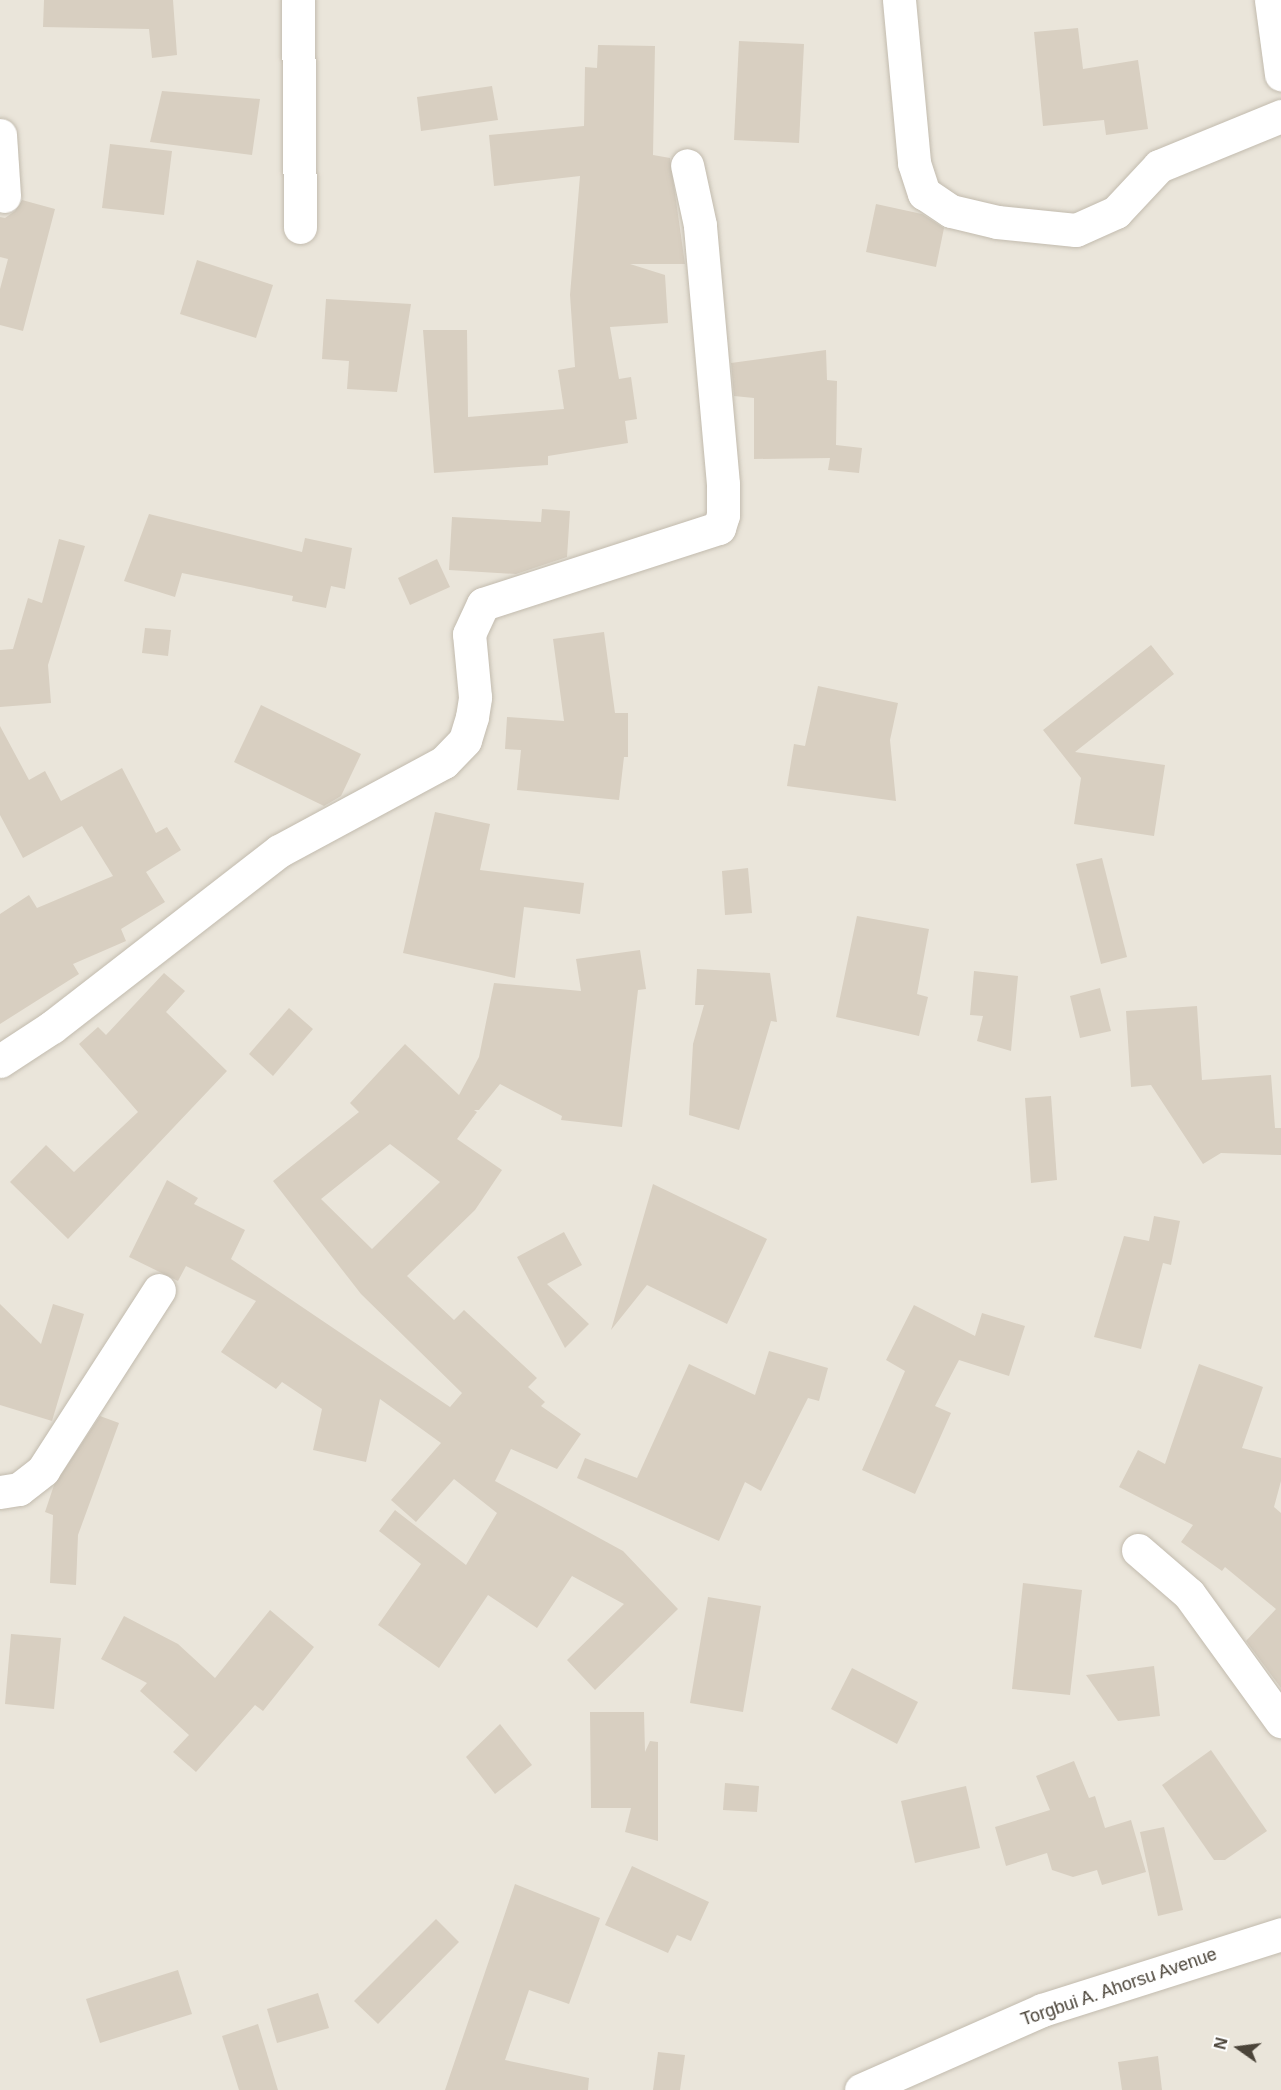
<!DOCTYPE html>
<style>
body{margin:0}
#map{position:relative;width:1281px;height:2090px;overflow:hidden;background:#f6f3ec;font-family:Arial,sans-serif}
div>[style]{position:absolute}
.residential>*{inset:0;background:#eae5da}
.building>*{inset:0;background:#d8cfc1}
.roads{filter:drop-shadow(0 0 2px #c2bbae) drop-shadow(0 0 2px #c2bbae)}
.minor>*{height:33px;margin:-16.5px;padding:0 16.5px;transform-origin:16.5px;border-radius:16.5px;background:#fff}
span{translate:-50% -50%;white-space:nowrap;text-align:center;line-height:1.15;-webkit-text-stroke:4.5px #fff;paint-order:stroke}
.street-label{font-size:18px;color:#4b4439}
.north{position:absolute;left:1209px;top:2018px;width:60px;height:60px;-webkit-text-stroke:4px #fff;paint-order:stroke;rotate:284deg;font-size:16px;font-weight:700;line-height:24px;text-align:center;color:#4b4439}
.north::after{content:'';display:block;margin:auto;width:21px;height:27px;background:#4b4439;clip-path:polygon(50% 0,100% 100%,50% 72%,0 100%)}
</style>
<div id="map">
<div class="residential">
<i style="clip-path:polygon(0 0,1281px 0,1281px 2090px,0 2090px)"></i>
</div>
<div class="building">
<i style="clip-path:polygon(44px 0,173px 0,177px 55px,152px 58px,149px 29px,43px 27px)"></i>
<i style="clip-path:polygon(1078px 28px,1083px 69px,1138px 60px,1148px 129px,1106px 135px,1104px 120px,1043px 126px,1034px 32px)"></i>
<i style="clip-path:polygon(739px 41px,804px 44px,799px 143px,734px 140px)"></i>
<i style="clip-path:polygon(598px 45px,655px 46px,653px 155px,670px 158px,685px 264px,630px 264px,665px 275px,668px 323px,610px 327px,619px 379px,631px 377px,637px 419px,625px 421px,628px 443px,548px 456px,548px 465px,434px 473px,423px 330px,467px 330px,468px 417px,564px 409px,558px 370px,575px 367px,570px 295px,580px 176px,494px 186px,489px 135px,584px 126px,585px 67px,597px 68px)"></i>
<i style="clip-path:polygon(492px 86px,498px 120px,421px 131px,417px 97px)"></i>
<i style="clip-path:polygon(162px 91px,260px 99px,252px 155px,150px 142px)"></i>
<i style="clip-path:polygon(110px 144px,172px 151px,164px 215px,102px 208px)"></i>
<i style="clip-path:polygon(22px 200px,55px 209px,23px 331px,0 325px,0 289px,8px 259px,0 257px,0 217px,5px 218px,15px 211px)"></i>
<i style="clip-path:polygon(876px 204px,922px 214px,944px 228px,936px 267px,866px 252px)"></i>
<i style="clip-path:polygon(197px 260px,273px 285px,256px 338px,180px 314px)"></i>
<i style="clip-path:polygon(326px 299px,411px 304px,397px 392px,347px 389px,349px 361px,322px 359px)"></i>
<i style="clip-path:polygon(826px 350px,827px 380px,837px 381px,836px 445px,862px 448px,859px 473px,828px 470px,830px 458px,754px 459px,754px 398px,734px 396px,731px 363px)"></i>
<i style="clip-path:polygon(542px 509px,570px 511px,567px 557px,516px 574px,449px 570px,452px 517px,541px 522px)"></i>
<i style="clip-path:polygon(149px 514px,302px 552px,305px 538px,352px 548px,345px 589px,331px 586px,326px 608px,292px 601px,293px 596px,182px 573px,175px 597px,124px 581px)"></i>
<i style="clip-path:polygon(59px 539px,85px 546px,48px 665px,51px 703px,0 707px,0 650px,13px 649px,28px 598px,42px 603px)"></i>
<i style="clip-path:polygon(437px 559px,450px 587px,410px 605px,398px 578px)"></i>
<i style="clip-path:polygon(145px 628px,171px 630px,168px 656px,142px 653px)"></i>
<i style="clip-path:polygon(604px 632px,615px 713px,628px 713px,628px 757px,624px 757px,619px 800px,517px 790px,521px 750px,505px 749px,507px 717px,564px 721px,553px 639px)"></i>
<i style="clip-path:polygon(1151px 645px,1174px 674px,1075px 752px,1165px 765px,1154px 836px,1074px 824px,1081px 778px,1043px 730px)"></i>
<i style="clip-path:polygon(818px 686px,898px 703px,890px 740px,896px 801px,787px 786px,794px 744px,805px 746px)"></i>
<i style="clip-path:polygon(261px 705px,361px 754px,341px 796px,324px 806px,234px 762px)"></i>
<i style="clip-path:polygon(0 726px,29px 780px,45px 771px,61px 801px,122px 768px,156px 833px,167px 827px,181px 850px,146px 872px,165px 902px,121px 929px,126px 941px,73px 964px,79px 974px,0 1024px,0 914px,29px 895px,37px 908px,113px 876px,82px 826px,23px 858px,0 815px)"></i>
<i style="clip-path:polygon(435px 812px,490px 824px,480px 870px,584px 883px,580px 914px,524px 907px,515px 978px,403px 953px)"></i>
<i style="clip-path:polygon(1102px 858px,1127px 957px,1101px 964px,1076px 864px)"></i>
<i style="clip-path:polygon(748px 868px,752px 913px,725px 915px,722px 871px)"></i>
<i style="clip-path:polygon(857px 916px,929px 929px,917px 994px,928px 997px,919px 1036px,836px 1017px)"></i>
<i style="clip-path:polygon(evenodd,640px 950px,646px 989px,638px 990px,622px 1127px,561px 1120px,562px 1116px,500px 1084px,479px 1110px,474px 1110px,477px 1112px,457px 1139px,502px 1170px,475px 1210px,407px 1276px,454px 1320px,464px 1310px,537px 1378px,528px 1387px,545px 1402px,541px 1406px,581px 1434px,557px 1469px,511px 1449px,495px 1481px,623px 1551px,678px 1609px,595px 1690px,567px 1660px,624px 1604px,572px 1576px,537px 1628px,488px 1595px,439px 1668px,378px 1625px,421px 1564px,379px 1531px,395px 1510px,466px 1565px,497px 1513px,454px 1479px,416px 1522px,391px 1500px,441px 1443px,380px 1399px,366px 1462px,313px 1450px,322px 1409px,282px 1382px,276px 1389px,221px 1352px,256px 1301px,186px 1266px,178px 1281px,129px 1257px,167px 1180px,198px 1198px,194px 1204px,245px 1230px,231px 1259px,450px 1407px,462px 1393px,361px 1294px,273px 1181px,359px 1112px,350px 1103px,405px 1044px,459px 1095px,479px 1057px,494px 983px,581px 991px,576px 959px,640px 950px,390px 1144px,440px 1182px,372px 1249px,321px 1199px,390px 1144px)"></i>
<i style="clip-path:polygon(697px 969px,770px 973px,777px 1022px,771px 1021px,739px 1130px,689px 1115px,693px 1044px,704px 1005px,695px 1005px)"></i>
<i style="clip-path:polygon(974px 971px,1018px 976px,1011px 1051px,977px 1041px,983px 1016px,970px 1015px)"></i>
<i style="clip-path:polygon(164px 973px,185px 991px,166px 1012px,227px 1071px,68px 1239px,10px 1182px,46px 1145px,74px 1172px,138px 1112px,79px 1044px,98px 1027px,106px 1035px)"></i>
<i style="clip-path:polygon(1100px 988px,1111px 1031px,1080px 1038px,1070px 996px)"></i>
<i style="clip-path:polygon(1197px 1006px,1202px 1080px,1271px 1075px,1275px 1128px,1281px 1128px,1281px 1155px,1221px 1153px,1203px 1164px,1151px 1085px,1131px 1087px,1126px 1011px)"></i>
<i style="clip-path:polygon(289px 1008px,313px 1029px,273px 1076px,249px 1054px)"></i>
<i style="clip-path:polygon(1051px 1096px,1057px 1180px,1031px 1183px,1025px 1098px)"></i>
<i style="clip-path:polygon(653px 1184px,767px 1239px,727px 1324px,647px 1285px,611px 1330px)"></i>
<i style="clip-path:polygon(1154px 1216px,1180px 1221px,1171px 1265px,1163px 1263px,1141px 1349px,1094px 1337px,1124px 1236px,1149px 1241px)"></i>
<i style="clip-path:polygon(564px 1232px,582px 1265px,547px 1284px,589px 1324px,565px 1348px,517px 1257px)"></i>
<i style="clip-path:polygon(0 1304px,41px 1344px,53px 1304px,84px 1314px,52px 1421px,0 1405px)"></i>
<i style="clip-path:polygon(914px 1305px,975px 1336px,982px 1313px,1025px 1326px,1009px 1376px,959px 1360px,935px 1406px,951px 1413px,915px 1494px,862px 1470px,905px 1371px,886px 1360px)"></i>
<i style="clip-path:polygon(769px 1351px,828px 1368px,819px 1401px,808px 1398px,761px 1491px,745px 1482px,719px 1541px,577px 1478px,585px 1458px,637px 1478px,689px 1364px,755px 1395px)"></i>
<i style="clip-path:polygon(1199px 1364px,1263px 1387px,1242px 1448px,1281px 1458px,1281px 1481px,1274px 1507px,1281px 1513px,1281px 1688px,1246px 1641px,1276px 1609px,1225px 1567px,1222px 1571px,1181px 1542px,1193px 1525px,1119px 1487px,1138px 1450px,1165px 1464px)"></i>
<i style="clip-path:polygon(100px 1416px,119px 1423px,78px 1535px,76px 1585px,50px 1583px,53px 1515px,45px 1512px,54px 1485px)"></i>
<i style="clip-path:polygon(1023px 1583px,1082px 1590px,1070px 1695px,1012px 1689px)"></i>
<i style="clip-path:polygon(708px 1597px,761px 1606px,743px 1712px,690px 1703px)"></i>
<i style="clip-path:polygon(270px 1610px,314px 1647px,263px 1711px,255px 1705px,196px 1772px,173px 1752px,189px 1735px,140px 1691px,147px 1683px,101px 1659px,124px 1616px,178px 1644px,215px 1678px)"></i>
<i style="clip-path:polygon(11px 1634px,61px 1638px,54px 1709px,5px 1704px)"></i>
<i style="clip-path:polygon(1154px 1666px,1160px 1716px,1118px 1721px,1086px 1675px)"></i>
<i style="clip-path:polygon(852px 1668px,918px 1702px,897px 1744px,831px 1709px)"></i>
<i style="clip-path:polygon(590px 1712px,644px 1712px,645px 1752px,650px 1741px,658px 1742px,658px 1841px,625px 1832px,631px 1808px,591px 1808px)"></i>
<i style="clip-path:polygon(500px 1724px,532px 1765px,495px 1794px,466px 1757px)"></i>
<i style="clip-path:polygon(1211px 1750px,1267px 1831px,1225px 1860px,1214px 1860px,1162px 1785px)"></i>
<i style="clip-path:polygon(1074px 1761px,1089px 1798px,1095px 1796px,1105px 1828px,1131px 1820px,1146px 1872px,1102px 1885px,1097px 1870px,1073px 1877px,1052px 1870px,1047px 1853px,1006px 1866px,995px 1827px,1050px 1810px,1036px 1776px)"></i>
<i style="clip-path:polygon(725px 1783px,759px 1786px,757px 1812px,723px 1810px)"></i>
<i style="clip-path:polygon(966px 1786px,980px 1848px,915px 1863px,901px 1801px)"></i>
<i style="clip-path:polygon(1164px 1827px,1183px 1910px,1158px 1916px,1140px 1832px)"></i>
<i style="clip-path:polygon(632px 1866px,709px 1902px,691px 1941px,677px 1935px,668px 1953px,605px 1925px)"></i>
<i style="clip-path:polygon(515px 1884px,600px 1918px,569px 2004px,529px 1990px,505px 2060px,589px 2078px,588px 2090px,445px 2090px)"></i>
<i style="clip-path:polygon(436px 1919px,459px 1942px,378px 2024px,354px 2001px)"></i>
<i style="clip-path:polygon(178px 1970px,192px 2014px,100px 2043px,86px 1999px)"></i>
<i style="clip-path:polygon(318px 1993px,329px 2028px,277px 2043px,267px 2009px)"></i>
<i style="clip-path:polygon(258px 2024px,278px 2090px,239px 2090px,222px 2036px)"></i>
<i style="clip-path:polygon(658px 2052px,685px 2055px,680px 2090px,653px 2090px)"></i>
<i style="clip-path:polygon(1158px 2056px,1162px 2090px,1122px 2090px,1118px 2062px)"></i>
</div>
<div class="roads">
<div class="minor">
<i style="left:298px;top:0;width:227px;rotate:89.5deg"></i>
<i style="left:899px;top:0;width:164px;rotate:84.7deg"></i>
<i style="left:914px;top:163px;width:32px;rotate:72deg"></i>
<i style="left:924px;top:193px;width:32px;rotate:34deg"></i>
<i style="left:951px;top:211px;width:47px;rotate:13.4deg"></i>
<i style="left:997px;top:222px;width:79px;rotate:5.8deg"></i>
<i style="left:1076px;top:230px;width:44px;rotate:-24.2deg"></i>
<i style="left:1116px;top:212px;width:63px;rotate:-46.9deg"></i>
<i style="left:1159px;top:166px;width:132px;rotate:-22.3deg"></i>
<i style="left:1271px;top:0;width:75px;rotate:82.3deg"></i>
<i style="left:0;top:135px;width:61px;rotate:86.2deg"></i>
<i style="left:0;top:1061px;width:62px;rotate:-33.2deg"></i>
<i style="left:52px;top:1027px;width:287px;rotate:-37.8deg"></i>
<i style="left:279px;top:851px;width:187px;rotate:-28.3deg"></i>
<i style="left:444px;top:762px;width:30px;rotate:-46deg"></i>
<i style="left:465px;top:740px;width:24px;rotate:-73deg"></i>
<i style="left:472px;top:717px;width:20px;rotate:-81deg"></i>
<i style="left:475px;top:697px;width:63px;rotate:-95.4deg"></i>
<i style="left:469px;top:634px;width:33px;rotate:-65deg"></i>
<i style="left:483px;top:604px;width:248px;rotate:-17.9deg"></i>
<i style="left:719px;top:528px;width:14px;rotate:-73deg"></i>
<i style="left:723px;top:515px;width:31px;rotate:-90deg"></i>
<i style="left:723px;top:484px;width:260px;rotate:-95.1deg"></i>
<i style="left:700px;top:225px;width:61px;rotate:-102.2deg"></i>
<i style="left:0;top:1492px;width:19px;rotate:-9deg"></i>
<i style="left:19px;top:1489px;width:31px;rotate:-38deg"></i>
<i style="left:43px;top:1470px;width:214px;rotate:-57.2deg"></i>
<i style="left:1138px;top:1550px;width:67px;rotate:40.8deg"></i>
<i style="left:1189px;top:1594px;width:157px;rotate:54.1deg"></i>
<i style="left:861px;top:2090px;width:198px;rotate:-23.8deg"></i>
<i style="left:1042px;top:2010px;width:251px;rotate:-17.6deg"></i>
</div>
</div>
<div class="street-label">
<span style="left:1119px;top:1987px;rotate:-19deg">Torgbui A. Ahorsu Avenue</span>
</div>
<div class="north">N</div>
</div>
